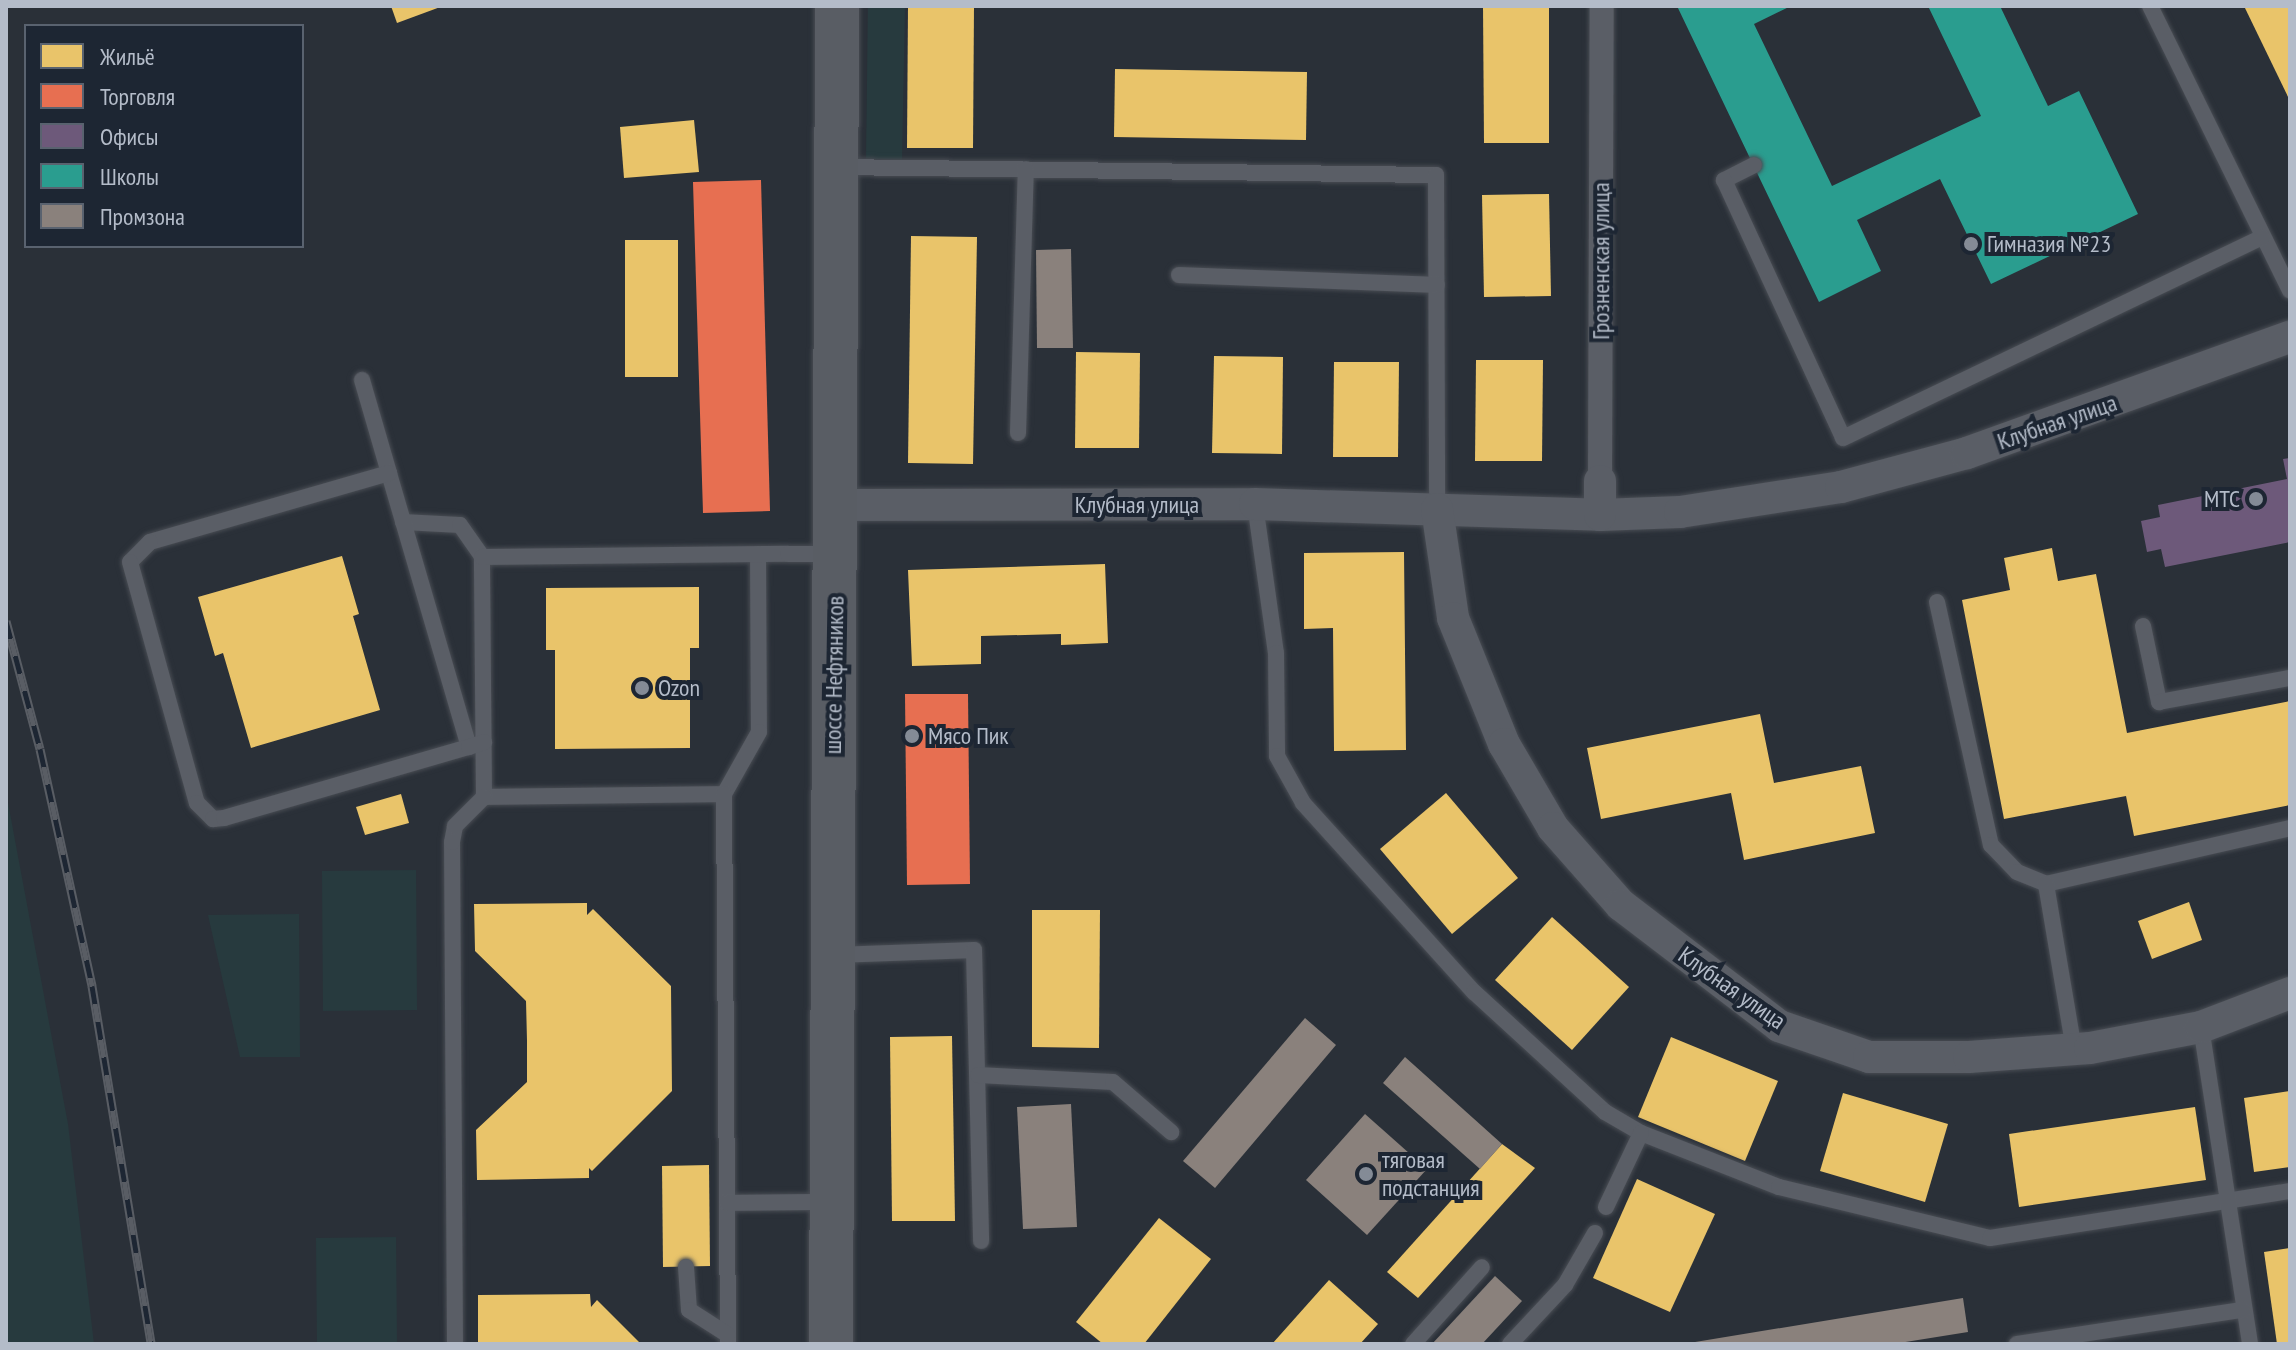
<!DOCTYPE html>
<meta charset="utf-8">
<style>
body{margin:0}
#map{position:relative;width:2296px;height:1350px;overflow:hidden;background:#2a3038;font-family:"PT Sans Narrow",sans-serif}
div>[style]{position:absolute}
.green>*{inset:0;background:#273a3e}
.homes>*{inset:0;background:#e9c46a}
.shops>*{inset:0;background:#e76f51}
.offices>*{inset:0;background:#6d597a}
.schools>*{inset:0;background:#2a9d8f}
.industry>*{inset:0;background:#8a817c}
.roads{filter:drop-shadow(0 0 2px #484c53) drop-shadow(0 0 2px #484c53)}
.service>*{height:16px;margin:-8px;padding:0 8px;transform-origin:8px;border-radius:8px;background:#5a5e66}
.pedestrian>*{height:24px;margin:-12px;padding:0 12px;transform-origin:12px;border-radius:12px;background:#5a5e66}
.minor>*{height:32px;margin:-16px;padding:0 16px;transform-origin:16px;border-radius:16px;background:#5a5e66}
.secondary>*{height:44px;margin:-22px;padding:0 22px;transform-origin:22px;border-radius:22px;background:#595d64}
.rail>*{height:9px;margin-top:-4.5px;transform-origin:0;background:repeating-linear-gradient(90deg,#1d2633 0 18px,#595d64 0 36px);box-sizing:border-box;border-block:2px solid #595d64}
.dots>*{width:22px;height:22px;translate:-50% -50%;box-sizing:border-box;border:4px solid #1d2633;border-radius:50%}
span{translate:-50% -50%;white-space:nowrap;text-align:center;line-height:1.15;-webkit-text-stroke:8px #1d2633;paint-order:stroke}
.poi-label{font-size:24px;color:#b4bcc9}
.left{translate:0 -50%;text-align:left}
.right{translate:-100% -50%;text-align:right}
.street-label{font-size:24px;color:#b4bcc9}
.frame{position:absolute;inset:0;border:8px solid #b4bcc9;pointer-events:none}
.legend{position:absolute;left:24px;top:24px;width:280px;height:224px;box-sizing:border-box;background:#1d2633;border:2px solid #59626f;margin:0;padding:10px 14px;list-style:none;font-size:24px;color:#b4bcc9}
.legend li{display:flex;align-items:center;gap:16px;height:40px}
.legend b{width:40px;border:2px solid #59626f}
</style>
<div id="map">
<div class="green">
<i style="clip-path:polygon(868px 6px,905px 6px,902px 160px,866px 159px)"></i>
<i style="clip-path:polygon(6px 792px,68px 1124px,94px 1344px,6px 1344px)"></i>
<i style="clip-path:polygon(416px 870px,417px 1010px,323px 1011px,322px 871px)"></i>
<i style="clip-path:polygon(299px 914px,300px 1057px,240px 1057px,208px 915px)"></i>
<i style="clip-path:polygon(396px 1237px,397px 1344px,317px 1344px,316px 1238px)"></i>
</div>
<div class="homes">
<i style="clip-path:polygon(391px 6px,443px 6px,397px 23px)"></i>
<i style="clip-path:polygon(908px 6px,974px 6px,973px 148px,907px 148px)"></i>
<i style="clip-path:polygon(1483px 6px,1549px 6px,1549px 143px,1484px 143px)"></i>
<i style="clip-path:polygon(2244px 6px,2290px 6px,2290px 101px)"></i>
<i style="clip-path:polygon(1115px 69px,1307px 72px,1306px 140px,1114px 137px)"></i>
<i style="clip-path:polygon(694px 120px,699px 172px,624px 178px,620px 127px)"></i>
<i style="clip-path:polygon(1549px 194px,1551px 296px,1484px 297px,1482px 195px)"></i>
<i style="clip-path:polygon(911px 236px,977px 237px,973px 464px,908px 463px)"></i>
<i style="clip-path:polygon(625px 240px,678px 240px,678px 377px,625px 377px)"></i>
<i style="clip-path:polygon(1076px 352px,1140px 353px,1139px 448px,1075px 448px)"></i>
<i style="clip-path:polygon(1214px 356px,1283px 357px,1282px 454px,1212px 453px)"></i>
<i style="clip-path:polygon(1476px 360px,1543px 360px,1542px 461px,1475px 461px)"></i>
<i style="clip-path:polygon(1334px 362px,1399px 362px,1398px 457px,1333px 457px)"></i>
<i style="clip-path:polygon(2052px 548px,2058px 581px,2096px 574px,2127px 733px,2290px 701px,2290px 805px,2134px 836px,2126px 796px,2004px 819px,1962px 600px,2010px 590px,2004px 558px)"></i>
<i style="clip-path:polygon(1404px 552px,1406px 750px,1334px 751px,1333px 628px,1304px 629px,1304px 553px)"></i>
<i style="clip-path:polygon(342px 556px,359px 614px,353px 616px,380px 710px,251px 748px,223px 653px,215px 656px,198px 597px)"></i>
<i style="clip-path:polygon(1105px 564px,1108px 643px,1061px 645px,1061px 634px,981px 636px,981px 664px,912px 666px,908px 570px)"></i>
<i style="clip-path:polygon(699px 587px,699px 648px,690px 648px,690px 748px,555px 749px,555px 650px,546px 650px,546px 588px)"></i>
<i style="clip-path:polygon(1760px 714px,1774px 783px,1861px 766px,1875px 833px,1744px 860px,1731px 793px,1601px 819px,1587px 748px)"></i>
<i style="clip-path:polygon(1446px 793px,1518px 878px,1452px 934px,1380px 849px)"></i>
<i style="clip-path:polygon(401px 794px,409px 823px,365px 835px,356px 807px)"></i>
<i style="clip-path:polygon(2189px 902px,2202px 940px,2152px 959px,2138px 921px)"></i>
<i style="clip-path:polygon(587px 903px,587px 915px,593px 909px,671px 986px,672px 1091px,592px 1171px,589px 1168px,589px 1178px,477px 1180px,476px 1130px,527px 1082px,527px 1041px,526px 1001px,475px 951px,474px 904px)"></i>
<i style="clip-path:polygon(1032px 910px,1100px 910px,1099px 1048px,1032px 1047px)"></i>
<i style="clip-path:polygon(1552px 917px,1629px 987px,1572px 1050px,1495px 980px)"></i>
<i style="clip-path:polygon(952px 1036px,955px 1221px,892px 1221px,890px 1037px)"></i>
<i style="clip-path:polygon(1671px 1037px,1778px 1081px,1745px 1161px,1638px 1117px)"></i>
<i style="clip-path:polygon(2290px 1091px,2290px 1167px,2254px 1172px,2244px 1098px)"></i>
<i style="clip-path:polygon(1843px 1093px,1948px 1124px,1925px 1202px,1820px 1171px)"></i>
<i style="clip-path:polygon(2195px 1107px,2206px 1180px,2019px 1207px,2009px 1134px)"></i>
<i style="clip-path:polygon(1502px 1144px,1535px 1168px,1418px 1298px,1387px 1272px)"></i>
<i style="clip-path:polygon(709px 1165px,710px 1266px,663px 1267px,662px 1166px)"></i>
<i style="clip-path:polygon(1637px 1179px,1715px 1214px,1670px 1312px,1593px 1278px)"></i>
<i style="clip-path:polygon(1159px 1218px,1211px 1259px,1144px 1344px,1103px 1344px,1076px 1322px)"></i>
<i style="clip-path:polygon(2290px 1248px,2290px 1344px,2277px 1344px,2264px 1252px)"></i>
<i style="clip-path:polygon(1329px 1280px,1378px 1324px,1360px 1344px,1272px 1344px)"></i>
<i style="clip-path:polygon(590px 1294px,591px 1307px,597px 1300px,641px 1344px,478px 1343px,478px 1295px)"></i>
</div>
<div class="shops">
<i style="clip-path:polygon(761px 180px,770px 511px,703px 513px,693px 182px)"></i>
<i style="clip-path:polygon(905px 694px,968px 694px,970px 884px,907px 885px)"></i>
</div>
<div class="offices">
<i style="clip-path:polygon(2290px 458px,2290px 542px,2165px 567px,2161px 549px,2147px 552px,2141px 521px,2160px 517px,2158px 505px,2287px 479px,2283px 459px)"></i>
</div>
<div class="schools">
<i style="clip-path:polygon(1677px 6px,1791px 6px,1754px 24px,1832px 186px,1981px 116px,1928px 6px,2000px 6px,2048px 106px,2079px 91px,2138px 214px,1991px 284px,1940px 179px,1857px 220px,1881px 271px,1819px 302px)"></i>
</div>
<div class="industry">
<i style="clip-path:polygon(1071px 249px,1073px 348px,1037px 348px,1036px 250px)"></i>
<i style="clip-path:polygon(1305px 1018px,1336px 1045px,1215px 1188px,1183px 1161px)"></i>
<i style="clip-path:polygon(1405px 1057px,1502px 1144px,1480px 1169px,1383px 1083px)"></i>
<i style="clip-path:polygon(1071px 1104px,1077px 1227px,1023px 1229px,1017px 1107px)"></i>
<i style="clip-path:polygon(1365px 1114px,1427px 1169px,1367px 1235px,1306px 1180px)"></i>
<i style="clip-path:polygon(1495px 1276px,1522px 1301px,1482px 1344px,1432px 1344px)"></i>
<i style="clip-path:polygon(1963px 1298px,1968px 1332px,1893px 1344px,1683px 1344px)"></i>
</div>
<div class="roads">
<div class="service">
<i style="left:2150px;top:6px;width:317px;rotate:63.8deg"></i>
<i style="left:1754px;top:165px;width:34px;rotate:153deg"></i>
<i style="left:1724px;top:180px;width:284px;rotate:65.2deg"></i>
<i style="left:1843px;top:438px;width:465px;rotate:-25.6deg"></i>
<i style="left:837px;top:167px;width:599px;rotate:0.77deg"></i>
<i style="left:1436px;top:175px;width:334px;rotate:89.8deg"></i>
<i style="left:1179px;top:275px;width:258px;rotate:2.2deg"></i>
<i style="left:362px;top:380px;width:97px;rotate:73.8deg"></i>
<i style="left:1018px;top:433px;width:264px;rotate:-88.3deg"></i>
<i style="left:1255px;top:504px;width:150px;rotate:82deg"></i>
<i style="left:1276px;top:653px;width:103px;rotate:89.4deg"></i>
<i style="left:1277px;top:756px;width:54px;rotate:61deg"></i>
<i style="left:1303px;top:803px;width:255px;rotate:47.9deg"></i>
<i style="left:1474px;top:992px;width:178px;rotate:42.5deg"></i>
<i style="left:1605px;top:1112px;width:42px;rotate:30.3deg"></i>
<i style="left:1641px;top:1133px;width:148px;rotate:21.4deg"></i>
<i style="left:1779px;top:1187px;width:217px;rotate:13.6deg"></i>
<i style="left:1990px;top:1238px;width:304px;rotate:-8.9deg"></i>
<i style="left:403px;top:522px;width:57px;rotate:3deg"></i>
<i style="left:460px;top:525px;width:39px;rotate:55deg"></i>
<i style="left:758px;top:554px;width:178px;rotate:89.7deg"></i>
<i style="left:759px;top:732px;width:71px;rotate:119.4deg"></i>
<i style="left:724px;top:794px;width:240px;rotate:179.3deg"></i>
<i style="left:484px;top:797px;width:240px;rotate:-90.5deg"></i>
<i style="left:482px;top:557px;width:306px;rotate:-0.6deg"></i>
<i style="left:788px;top:554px;width:43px"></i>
<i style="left:1937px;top:602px;width:249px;rotate:77.5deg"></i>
<i style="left:1991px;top:845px;width:37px;rotate:46deg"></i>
<i style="left:2017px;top:872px;width:31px;rotate:22deg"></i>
<i style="left:2046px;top:884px;width:250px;rotate:-12.9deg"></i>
<i style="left:2143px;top:626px;width:78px;rotate:78.1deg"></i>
<i style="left:2159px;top:702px;width:133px;rotate:-10.4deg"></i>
<i style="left:469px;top:747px;width:285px;rotate:-106.3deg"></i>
<i style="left:389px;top:473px;width:249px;rotate:163.9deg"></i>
<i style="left:150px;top:542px;width:28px;rotate:135deg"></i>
<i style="left:130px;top:562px;width:250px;rotate:74.5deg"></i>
<i style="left:197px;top:803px;width:23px;rotate:45deg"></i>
<i style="left:213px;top:819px;width:11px;rotate:-5deg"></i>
<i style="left:224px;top:818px;width:255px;rotate:-16.2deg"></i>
<i style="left:469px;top:747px;width:16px;rotate:-18deg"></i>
<i style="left:724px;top:794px;width:550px;rotate:89.58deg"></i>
<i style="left:2046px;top:884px;width:167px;rotate:80.4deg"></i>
<i style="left:836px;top:955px;width:138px;rotate:-2.1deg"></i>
<i style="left:974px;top:950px;width:291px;rotate:88.6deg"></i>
<i style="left:2201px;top:1027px;width:321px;rotate:81.2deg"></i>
<i style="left:978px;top:1075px;width:135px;rotate:3deg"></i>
<i style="left:1113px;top:1082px;width:77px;rotate:40.8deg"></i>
<i style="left:727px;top:1203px;width:103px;rotate:-0.6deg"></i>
<i style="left:1606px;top:1207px;width:82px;rotate:-64.7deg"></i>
<i style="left:686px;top:1267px;width:43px;rotate:86deg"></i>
<i style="left:689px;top:1310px;width:46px;rotate:32.7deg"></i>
<i style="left:455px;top:1344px;width:502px;rotate:-90.34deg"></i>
<i style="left:452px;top:842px;width:16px;rotate:-79deg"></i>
<i style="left:455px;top:826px;width:41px;rotate:-45deg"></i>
<i style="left:1413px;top:1344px;width:103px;rotate:-48.1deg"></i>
<i style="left:1510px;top:1344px;width:81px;rotate:-47deg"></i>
<i style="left:1565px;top:1285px;width:60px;rotate:-60deg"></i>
<i style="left:2017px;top:1344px;width:228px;rotate:-8.6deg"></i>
</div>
<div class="pedestrian">
<i style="left:1600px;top:481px;width:475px;rotate:-89.8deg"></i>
</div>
<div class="minor">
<i style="left:836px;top:505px;width:419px;rotate:-0.1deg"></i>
<i style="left:1255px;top:504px;width:345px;rotate:1.8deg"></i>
<i style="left:1600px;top:515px;width:80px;rotate:-2.1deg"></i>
<i style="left:1680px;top:512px;width:163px;rotate:-8.8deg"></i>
<i style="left:1841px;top:487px;width:131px;rotate:-15.1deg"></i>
<i style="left:1967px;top:453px;width:343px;rotate:-19.8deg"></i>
<i style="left:1437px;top:509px;width:110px;rotate:81.6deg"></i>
<i style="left:1453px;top:618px;width:136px;rotate:68deg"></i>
<i style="left:1504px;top:744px;width:97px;rotate:59.7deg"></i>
<i style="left:1553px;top:828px;width:103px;rotate:48.6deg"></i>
<i style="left:1621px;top:905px;width:199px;rotate:37.4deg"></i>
<i style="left:1779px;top:1026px;width:95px;rotate:19deg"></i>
<i style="left:1869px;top:1057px;width:100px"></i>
<i style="left:1969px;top:1057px;width:121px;rotate:-4.3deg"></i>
<i style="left:2090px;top:1048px;width:113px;rotate:-10.7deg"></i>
<i style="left:2201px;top:1027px;width:95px;rotate:-20.9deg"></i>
<i style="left:1600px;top:515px;width:34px;rotate:-90deg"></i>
</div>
<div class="secondary">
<i style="left:831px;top:1344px;width:1338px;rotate:-89.74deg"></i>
</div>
</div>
<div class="rail">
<i style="left:6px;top:621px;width:132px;rotate:75.1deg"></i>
<i style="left:40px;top:749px;width:243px;rotate:77.6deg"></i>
<i style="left:92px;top:986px;width:363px;rotate:80.6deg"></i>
</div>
<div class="dots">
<i style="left:1971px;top:244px;background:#848b96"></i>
<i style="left:2256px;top:499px;background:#848b96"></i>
<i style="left:642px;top:688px;background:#848b96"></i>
<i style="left:912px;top:736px;background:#848b96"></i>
<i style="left:1366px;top:1174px;background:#848b96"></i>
</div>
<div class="poi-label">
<span class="left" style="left:1987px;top:244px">Гимназия №23</span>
<span class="right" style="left:2240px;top:499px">МТС</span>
<span class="left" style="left:658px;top:688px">Ozon</span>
<span class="left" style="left:928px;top:736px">Мясо Пик</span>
<span class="left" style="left:1382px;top:1174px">тяговая<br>подстанция</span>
</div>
<div class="street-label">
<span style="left:1601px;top:261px;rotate:-90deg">Грозненская улица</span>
<span style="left:2057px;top:422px;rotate:-19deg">Клубная улица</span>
<span style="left:1137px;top:505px">Клубная улица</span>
<span style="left:834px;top:675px;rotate:-89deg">шоссе Нефтяников</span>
<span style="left:1732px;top:988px;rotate:35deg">Клубная улица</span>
</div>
<div class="frame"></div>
<ul class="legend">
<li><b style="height:22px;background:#e9c46a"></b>Жильё</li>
<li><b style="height:22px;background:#e76f51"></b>Торговля</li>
<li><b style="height:22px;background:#6d597a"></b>Офисы</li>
<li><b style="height:22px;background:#2a9d8f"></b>Школы</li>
<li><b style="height:22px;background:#8a817c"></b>Промзона</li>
</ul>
</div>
